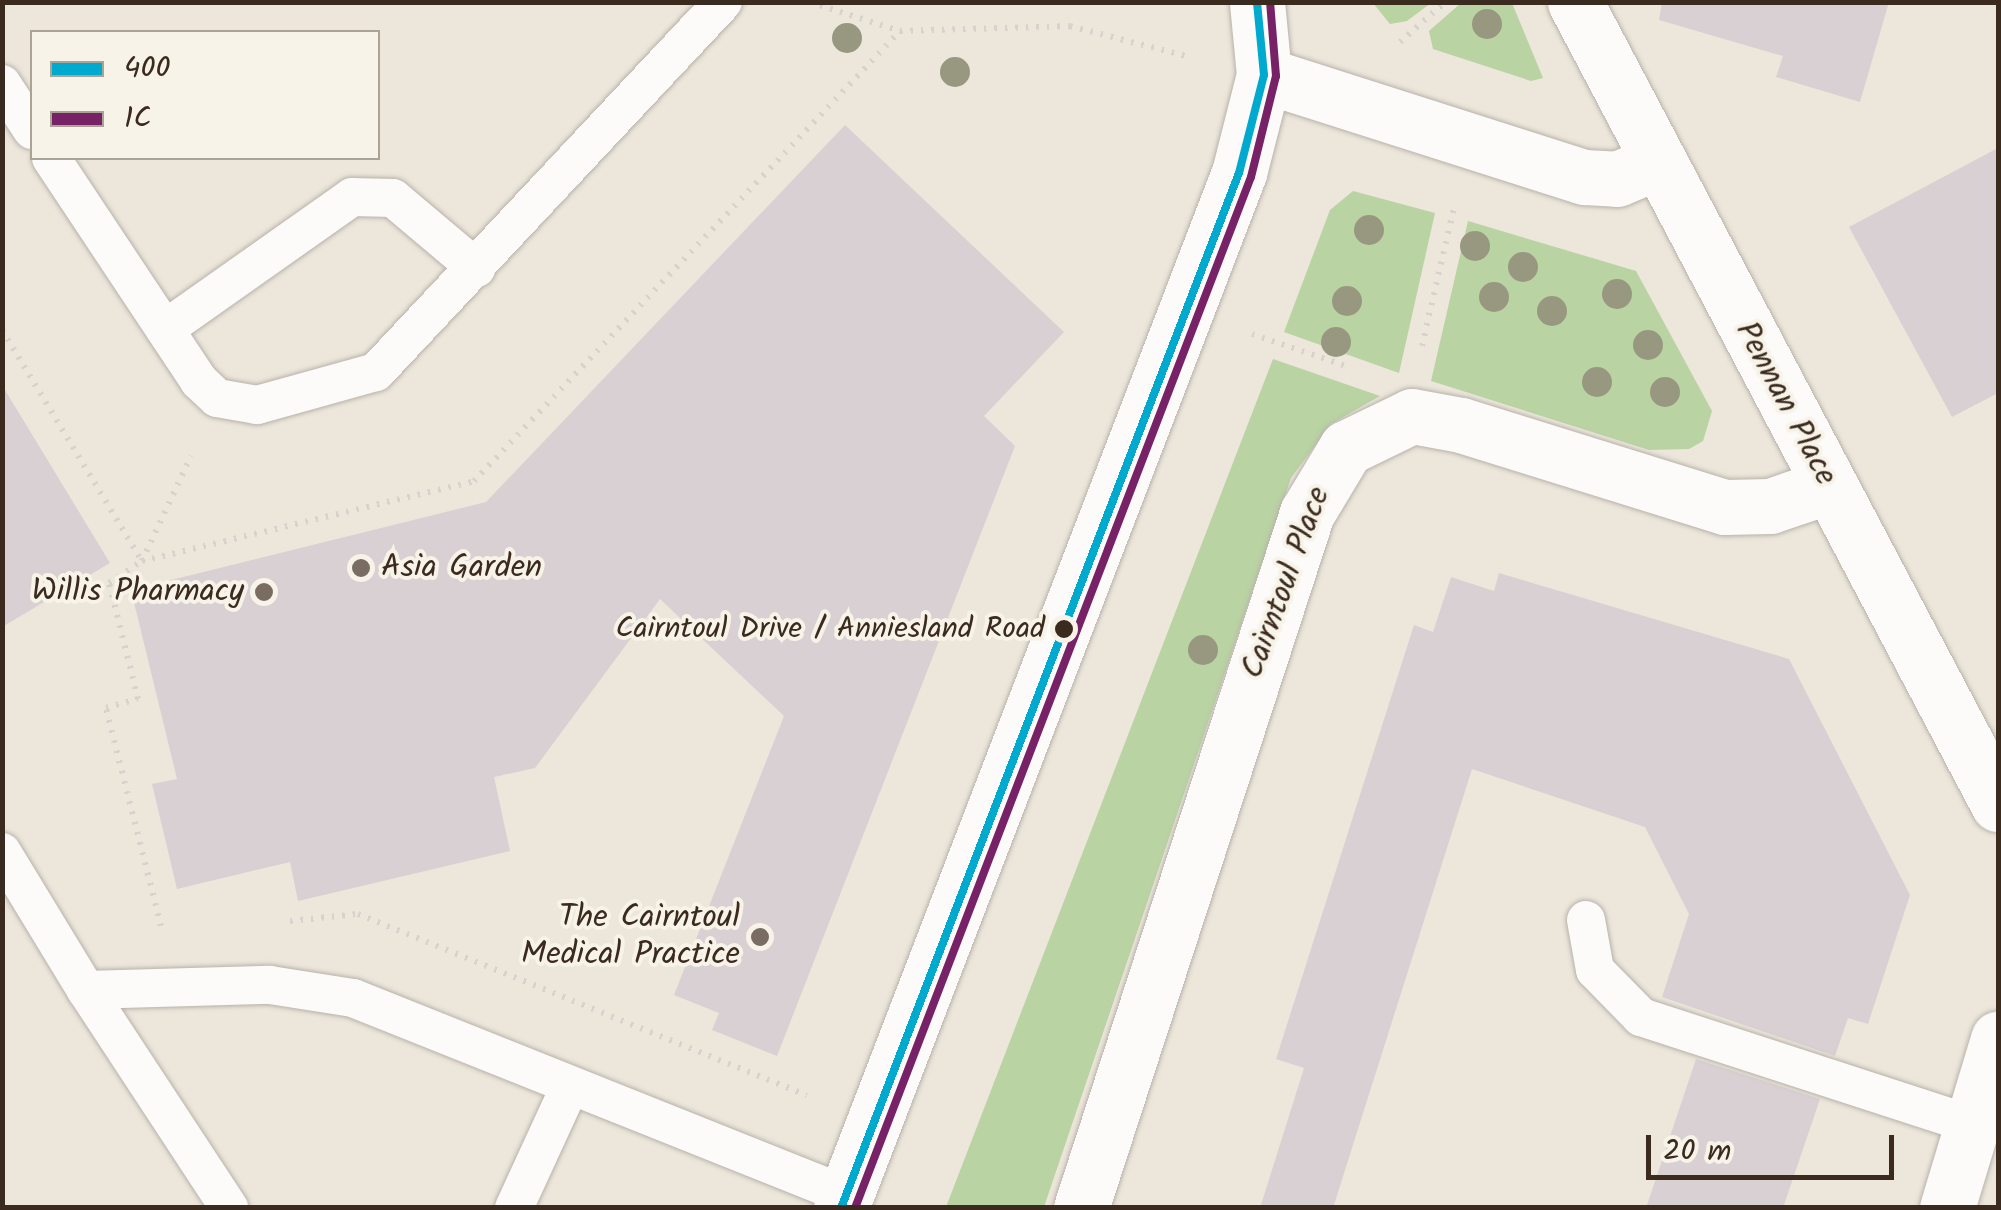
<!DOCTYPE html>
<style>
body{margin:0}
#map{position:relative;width:2001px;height:1210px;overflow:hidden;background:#ece6db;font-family:Kalam,sans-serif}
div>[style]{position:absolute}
.green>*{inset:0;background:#b9d3a3}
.building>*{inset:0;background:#d8d0d3}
.path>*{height:6px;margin-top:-3px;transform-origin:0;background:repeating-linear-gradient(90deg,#d6d3cf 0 2.5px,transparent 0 10.5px)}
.roads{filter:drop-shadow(0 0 2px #b8b2aa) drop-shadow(0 0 2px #b8b2aa)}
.service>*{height:38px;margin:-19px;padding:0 19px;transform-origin:19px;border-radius:19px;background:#fcfbfa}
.minor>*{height:55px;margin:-27.5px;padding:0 27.5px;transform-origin:27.5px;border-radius:27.5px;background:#fcfbfa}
.tertiary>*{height:55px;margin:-27.5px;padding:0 27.5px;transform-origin:27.5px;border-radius:27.5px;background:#fcfbfa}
.bus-1>*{height:8px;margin:-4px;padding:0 4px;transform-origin:4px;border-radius:4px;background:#00a9ce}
.bus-2>*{height:8px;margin:-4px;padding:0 4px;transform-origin:4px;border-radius:4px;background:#772166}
.trees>*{width:30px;height:30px;margin:-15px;border-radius:50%;background:#989881}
.dots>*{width:28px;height:28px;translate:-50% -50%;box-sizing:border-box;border:5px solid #f7f3e8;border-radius:50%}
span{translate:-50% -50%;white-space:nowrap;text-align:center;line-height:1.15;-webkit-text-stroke:8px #f7f3e8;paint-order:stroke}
.bus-label{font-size:30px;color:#3b2a1e}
.right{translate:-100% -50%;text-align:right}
.street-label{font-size:32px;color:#3b2a1e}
.poi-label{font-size:32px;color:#3b2a1e}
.left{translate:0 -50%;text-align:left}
.frame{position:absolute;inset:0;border:5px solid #3b2a1e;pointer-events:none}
.legend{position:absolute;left:30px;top:30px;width:350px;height:130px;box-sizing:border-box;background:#f7f3e8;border:2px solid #aca397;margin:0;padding:12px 18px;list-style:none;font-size:30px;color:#3b2a1e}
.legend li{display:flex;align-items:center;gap:20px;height:50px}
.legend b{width:50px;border:2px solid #aca397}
.scale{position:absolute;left:1646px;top:1135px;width:248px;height:45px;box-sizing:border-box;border:5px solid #3b2a1e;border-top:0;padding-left:12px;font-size:30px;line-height:35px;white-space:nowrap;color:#3b2a1e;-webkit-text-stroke:8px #f7f3e8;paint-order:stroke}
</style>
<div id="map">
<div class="green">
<i style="clip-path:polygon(1373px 3px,1431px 3px,1407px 21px,1390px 24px)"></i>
<i style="clip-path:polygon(1461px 3px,1512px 3px,1543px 78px,1531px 81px,1433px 49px,1429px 31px)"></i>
<i style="clip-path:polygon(1353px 191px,1435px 213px,1399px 373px,1284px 332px,1330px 210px)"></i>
<i style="clip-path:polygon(1468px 221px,1636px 271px,1712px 411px,1703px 441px,1689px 449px,1649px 450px,1431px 381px)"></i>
<i style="clip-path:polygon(1273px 359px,1380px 396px,1331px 424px,1291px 478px,1044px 1207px,946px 1207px)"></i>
</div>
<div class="building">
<i style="clip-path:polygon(1662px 2px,1889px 2px,1860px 102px,1776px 77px,1783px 56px,1659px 20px)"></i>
<i style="clip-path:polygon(845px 125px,1064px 332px,984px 416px,1015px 446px,777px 1056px,712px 1030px,719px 1013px,674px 995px,784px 716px,660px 599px,535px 768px,494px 777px,510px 851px,298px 901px,290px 862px,177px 889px,152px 784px,177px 779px,131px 590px,486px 502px)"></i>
<i style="clip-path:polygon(1998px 148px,1998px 393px,1952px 417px,1849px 227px)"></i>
<i style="clip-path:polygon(2px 385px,110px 563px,2px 627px)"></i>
<i style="clip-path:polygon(1499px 573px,1789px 659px,1910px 895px,1868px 1024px,1848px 1018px,1835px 1056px,1662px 997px,1689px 914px,1645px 827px,1472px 769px,1333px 1208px,1260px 1208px,1304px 1068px,1276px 1059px,1414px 625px,1433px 632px,1451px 577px,1494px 591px)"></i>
<i style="clip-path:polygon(1696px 1059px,1820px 1099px,1783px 1208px,1646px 1208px)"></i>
</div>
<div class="path">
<i style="left:810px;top:2px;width:95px;rotate:17.9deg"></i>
<i style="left:900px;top:31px;width:170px;rotate:-1.7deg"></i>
<i style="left:1070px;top:26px;width:124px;rotate:14.5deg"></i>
<i style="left:1400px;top:42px;width:60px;rotate:-41.6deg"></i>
<i style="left:2px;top:330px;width:270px;rotate:58.8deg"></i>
<i style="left:142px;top:561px;width:342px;rotate:-13.5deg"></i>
<i style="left:474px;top:481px;width:620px;rotate:-46.57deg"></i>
<i style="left:1252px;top:334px;width:102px;rotate:18.8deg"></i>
<i style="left:1422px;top:346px;width:143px;rotate:-77deg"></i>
<i style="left:290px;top:921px;width:68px;rotate:-5.9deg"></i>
<i style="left:358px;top:914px;width:484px;rotate:22deg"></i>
<i style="left:161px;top:926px;width:225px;rotate:-104.2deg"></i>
<i style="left:106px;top:708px;width:33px;rotate:-16deg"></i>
<i style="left:138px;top:699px;width:120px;rotate:-104deg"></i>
<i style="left:109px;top:583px;width:40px;rotate:-34deg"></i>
<i style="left:142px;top:561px;width:116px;rotate:-65deg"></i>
</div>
<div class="roads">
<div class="service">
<i style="left:2px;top:84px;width:55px;rotate:56.9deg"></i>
<i style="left:51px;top:158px;width:268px;rotate:56.4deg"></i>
<i style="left:199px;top:381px;width:25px;rotate:43deg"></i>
<i style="left:217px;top:398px;width:41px;rotate:9.9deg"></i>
<i style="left:257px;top:405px;width:123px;rotate:-15.5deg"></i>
<i style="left:376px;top:372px;width:507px;rotate:-46.84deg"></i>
<i style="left:165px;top:329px;width:229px;rotate:-35.2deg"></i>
<i style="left:352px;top:197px;width:41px;rotate:1.4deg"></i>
<i style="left:393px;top:198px;width:109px;rotate:40.1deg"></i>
<i style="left:2px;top:852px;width:162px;rotate:58.7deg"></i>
<i style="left:86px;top:990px;width:184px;rotate:-1.6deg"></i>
<i style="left:270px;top:985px;width:84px;rotate:8.9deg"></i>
<i style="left:353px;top:998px;width:531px;rotate:21.78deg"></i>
<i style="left:1586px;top:920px;width:51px;rotate:79.8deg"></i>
<i style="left:1595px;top:970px;width:66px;rotate:45.6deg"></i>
<i style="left:1641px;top:1017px;width:349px;rotate:18deg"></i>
<i style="left:86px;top:990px;width:261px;rotate:56.7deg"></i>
<i style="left:514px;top:1208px;width:134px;rotate:-65.3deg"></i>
</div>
<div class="minor">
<i style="left:1575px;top:2px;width:907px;rotate:62.19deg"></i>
<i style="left:1264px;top:75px;width:336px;rotate:17.7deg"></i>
<i style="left:1584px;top:177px;width:33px;rotate:3deg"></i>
<i style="left:1617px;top:179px;width:43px;rotate:-23deg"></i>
<i style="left:1081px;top:1208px;width:731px;rotate:-71.99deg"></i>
<i style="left:1307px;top:513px;width:76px;rotate:-59deg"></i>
<i style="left:1346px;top:448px;width:73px;rotate:-25.9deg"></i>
<i style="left:1412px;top:416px;width:50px;rotate:10.4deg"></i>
<i style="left:1461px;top:425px;width:276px;rotate:17.3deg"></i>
<i style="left:1725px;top:507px;width:45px;rotate:-1.3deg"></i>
<i style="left:1770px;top:506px;width:62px;rotate:-18.7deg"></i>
<i style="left:1947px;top:1208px;width:177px;rotate:-73.2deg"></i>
</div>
<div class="tertiary">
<i style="left:841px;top:1208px;width:1109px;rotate:-68.97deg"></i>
<i style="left:1239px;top:173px;width:101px;rotate:-75.7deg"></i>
<i style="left:1264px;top:75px;width:73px;rotate:-95.5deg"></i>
</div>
</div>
<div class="bus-1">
<i style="left:841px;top:1208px;width:1109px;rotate:-68.97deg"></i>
<i style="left:1239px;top:173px;width:101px;rotate:-75.7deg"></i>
<i style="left:1264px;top:75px;width:73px;rotate:-95.5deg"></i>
</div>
<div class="bus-2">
<i style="left:855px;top:1208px;width:1104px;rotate:-68.99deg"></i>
<i style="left:1251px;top:177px;width:104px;rotate:-76.1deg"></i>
<i style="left:1276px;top:76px;width:74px;rotate:-94.6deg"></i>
</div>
<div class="trees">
<i style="left:1487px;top:24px"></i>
<i style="left:847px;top:38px"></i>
<i style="left:955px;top:72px"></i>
<i style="left:1369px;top:230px"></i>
<i style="left:1475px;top:246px"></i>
<i style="left:1523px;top:267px"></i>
<i style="left:1617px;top:294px"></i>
<i style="left:1494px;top:297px"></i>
<i style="left:1347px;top:301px"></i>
<i style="left:1552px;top:311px"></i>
<i style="left:1336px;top:342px"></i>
<i style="left:1648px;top:345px"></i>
<i style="left:1597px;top:382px"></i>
<i style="left:1665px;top:392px"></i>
<i style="left:1203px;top:650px"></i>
</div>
<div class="dots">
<i style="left:361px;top:568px;background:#796c60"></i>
<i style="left:264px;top:592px;background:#796c60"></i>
<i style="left:1064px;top:629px;background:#3b2a1e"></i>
<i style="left:760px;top:937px;background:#796c60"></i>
</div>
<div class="bus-label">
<span class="right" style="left:1045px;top:629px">Cairntoul Drive / Anniesland Road</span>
</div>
<div class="street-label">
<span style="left:1785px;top:404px;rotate:62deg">Pennan Place</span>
<span style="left:1287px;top:583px;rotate:-70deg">Cairntoul Place</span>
</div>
<div class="poi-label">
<span class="left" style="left:381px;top:568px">Asia Garden</span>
<span class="right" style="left:244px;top:592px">Willis Pharmacy</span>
<span class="right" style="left:740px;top:937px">The Cairntoul<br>Medical Practice</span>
</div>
<div class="frame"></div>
<ul class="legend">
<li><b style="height:12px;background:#00a9ce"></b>400</li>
<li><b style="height:12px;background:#772166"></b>1C</li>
</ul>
<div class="scale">20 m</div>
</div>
